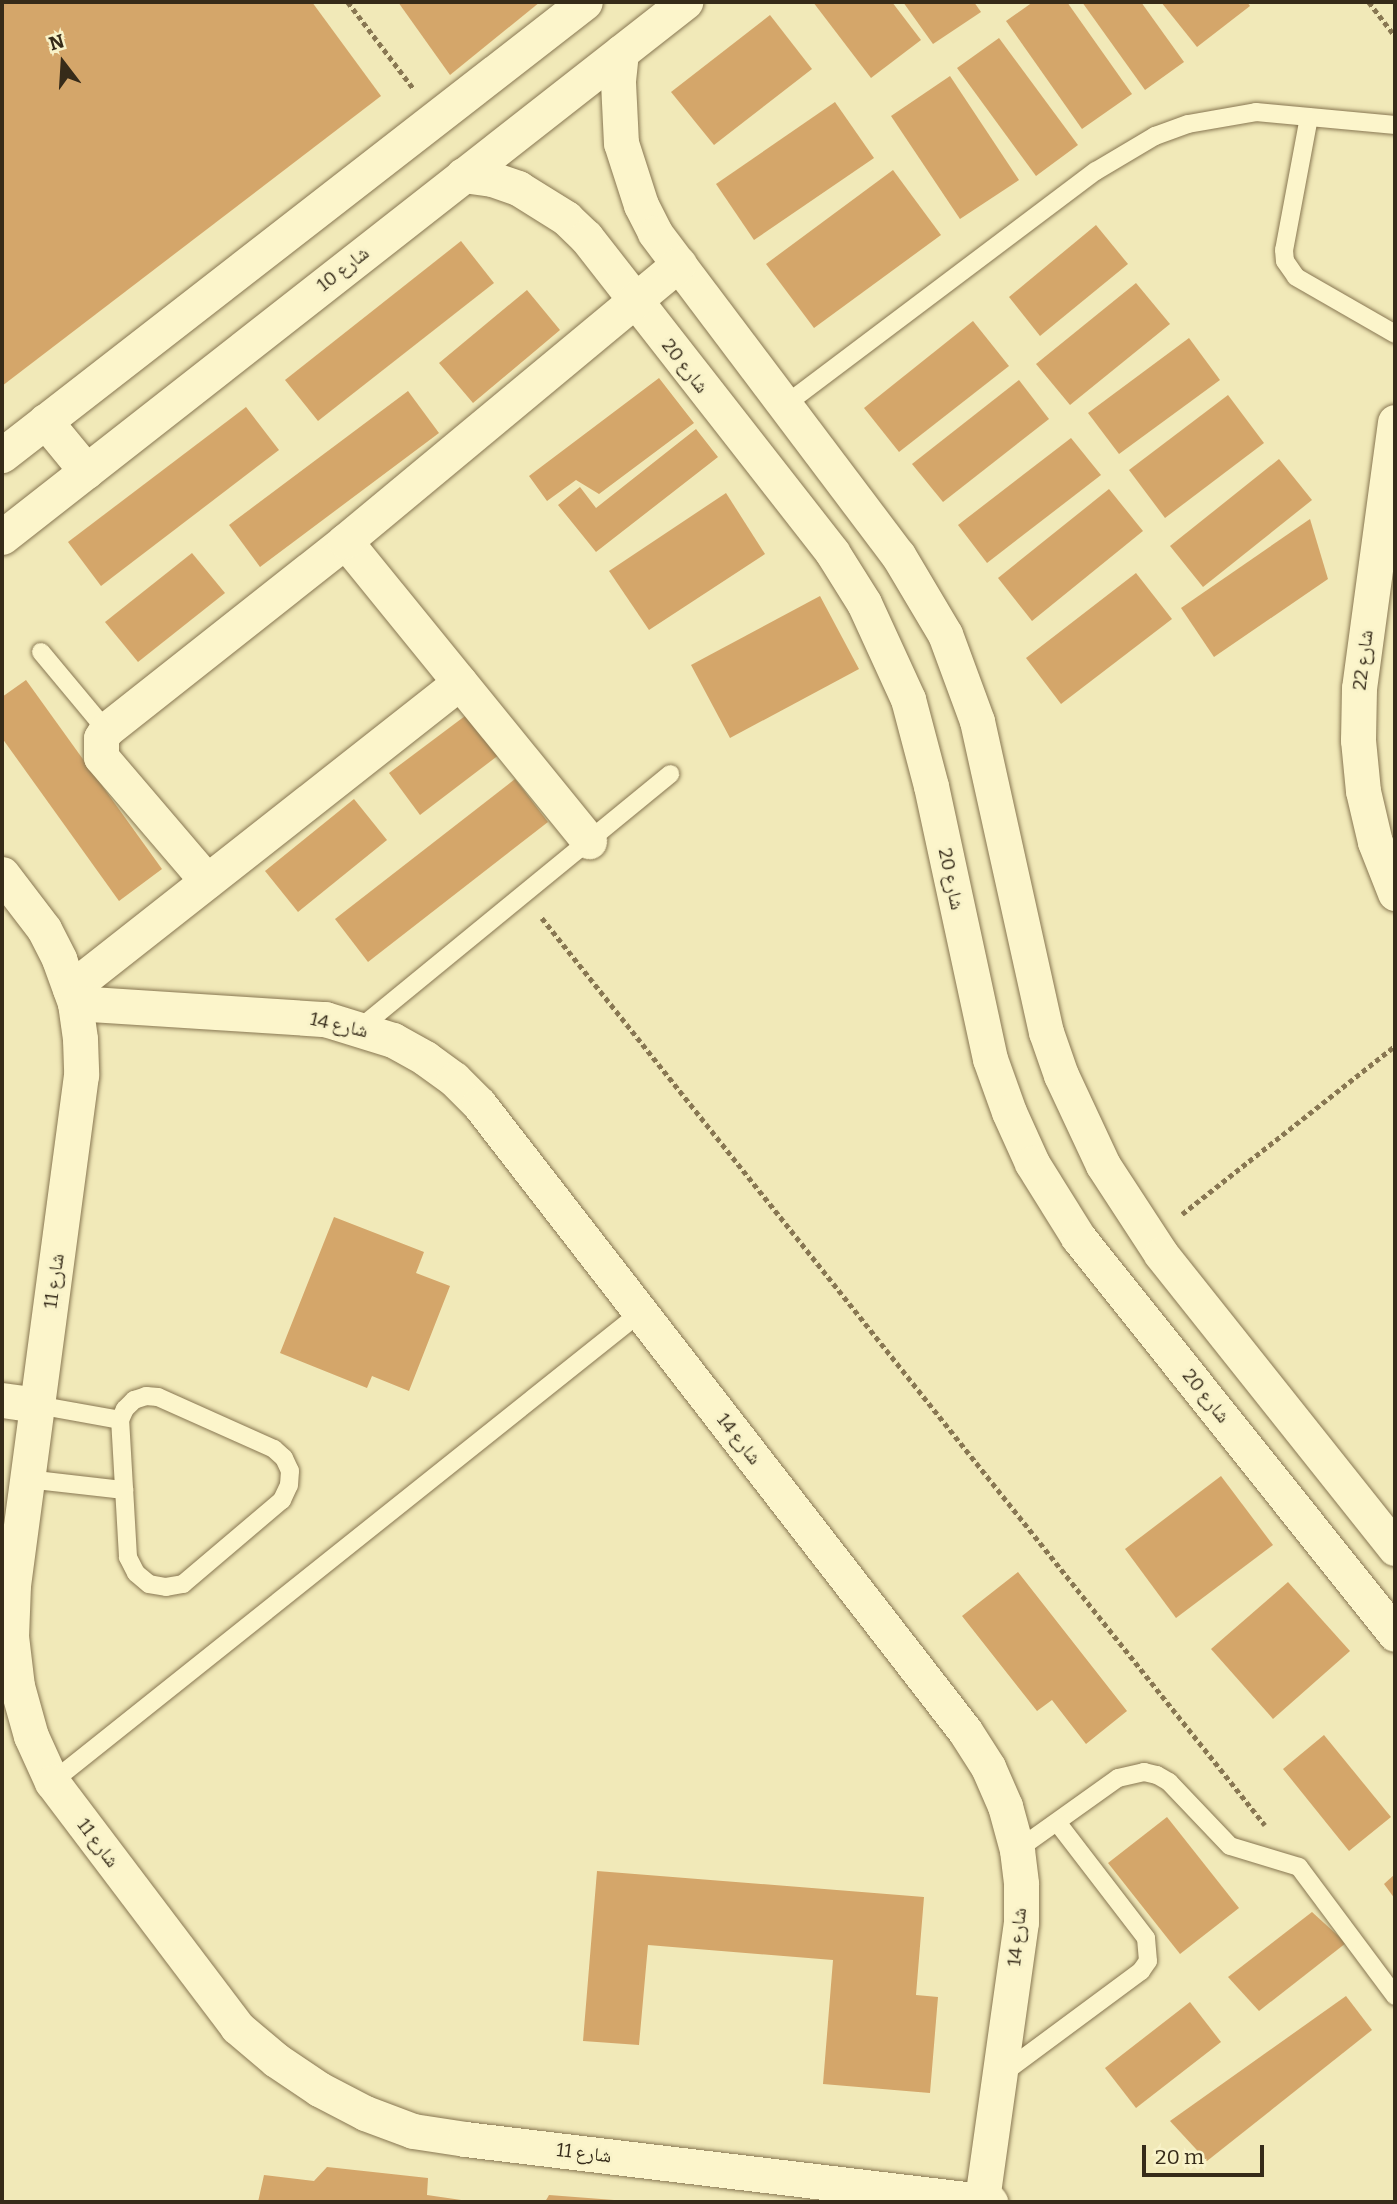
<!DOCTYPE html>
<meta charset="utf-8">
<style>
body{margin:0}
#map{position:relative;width:1397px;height:2204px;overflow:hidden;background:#f1e9b8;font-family:Bitter,"Noto Naskh Arabic",serif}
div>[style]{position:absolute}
.building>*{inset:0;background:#d4a66a}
.path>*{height:4.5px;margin-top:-2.25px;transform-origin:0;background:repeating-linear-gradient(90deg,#887752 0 5px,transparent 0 8.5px)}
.roads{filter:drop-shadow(0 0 2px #887752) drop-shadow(0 0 2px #887752)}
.lane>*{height:18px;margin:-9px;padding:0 9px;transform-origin:9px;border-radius:9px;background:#fcf5cb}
.street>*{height:35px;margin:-17.5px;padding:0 17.5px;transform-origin:17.5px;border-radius:17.5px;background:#fcf5cb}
span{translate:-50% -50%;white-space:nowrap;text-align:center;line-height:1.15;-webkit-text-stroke:5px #f8f2c8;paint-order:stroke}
.street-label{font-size:19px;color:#362b19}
.frame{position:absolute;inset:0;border:4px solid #362b19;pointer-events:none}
.north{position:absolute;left:28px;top:28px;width:70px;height:70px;-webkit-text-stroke:5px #f8f2c8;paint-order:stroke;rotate:343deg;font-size:19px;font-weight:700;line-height:28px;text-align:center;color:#362b19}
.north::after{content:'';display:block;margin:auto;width:24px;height:32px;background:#362b19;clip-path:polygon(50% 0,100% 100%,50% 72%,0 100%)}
.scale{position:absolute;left:1142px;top:2145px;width:122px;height:32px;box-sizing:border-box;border:4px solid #362b19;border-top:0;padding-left:9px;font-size:21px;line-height:24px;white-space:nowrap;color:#362b19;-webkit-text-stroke:5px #f8f2c8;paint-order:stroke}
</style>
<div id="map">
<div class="building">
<i style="clip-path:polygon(2px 2px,312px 2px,381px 96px,2px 386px)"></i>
<i style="clip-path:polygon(398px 2px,540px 2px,450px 75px)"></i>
<i style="clip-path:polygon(813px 2px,892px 2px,921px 40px,871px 78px)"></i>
<i style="clip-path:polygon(903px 2px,974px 2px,981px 12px,933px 44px)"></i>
<i style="clip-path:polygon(1033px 2px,1067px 2px,1132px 94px,1082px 129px,1006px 21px)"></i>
<i style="clip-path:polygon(1082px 2px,1141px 2px,1184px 62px,1145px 90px)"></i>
<i style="clip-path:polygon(1161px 2px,1247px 2px,1250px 6px,1197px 47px)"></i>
<i style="clip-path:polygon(770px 15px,812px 69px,714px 145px,671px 92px)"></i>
<i style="clip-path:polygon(999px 38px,1078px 145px,1036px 176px,957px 68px)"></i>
<i style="clip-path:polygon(950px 76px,1019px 180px,960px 219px,891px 116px)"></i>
<i style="clip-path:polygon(835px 102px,874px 158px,754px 240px,716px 184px)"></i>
<i style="clip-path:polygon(893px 170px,941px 235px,814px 328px,766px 264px)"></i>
<i style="clip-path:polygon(1096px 225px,1128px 264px,1040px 336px,1009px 297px)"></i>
<i style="clip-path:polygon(461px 241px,494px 283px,318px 421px,285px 380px)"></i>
<i style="clip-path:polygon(1136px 283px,1170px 324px,1070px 405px,1036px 364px)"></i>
<i style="clip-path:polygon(527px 290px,560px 330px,473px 403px,439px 363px)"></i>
<i style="clip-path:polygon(973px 321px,1009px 366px,899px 452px,864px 408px)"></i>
<i style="clip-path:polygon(1189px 338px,1220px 380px,1119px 454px,1088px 413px)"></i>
<i style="clip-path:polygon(659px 378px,694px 423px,599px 494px,576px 480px,547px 501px,529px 476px)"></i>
<i style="clip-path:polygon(1019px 380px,1049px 419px,943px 502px,912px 464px)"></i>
<i style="clip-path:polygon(408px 391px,439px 433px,260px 567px,229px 525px)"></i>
<i style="clip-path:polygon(1228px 395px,1264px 443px,1165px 518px,1129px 470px)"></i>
<i style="clip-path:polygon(246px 407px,279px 450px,101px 586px,68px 542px)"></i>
<i style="clip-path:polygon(696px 429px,718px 457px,596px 552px,558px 505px,580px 487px,596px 508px)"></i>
<i style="clip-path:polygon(1071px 438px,1101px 475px,987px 563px,958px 525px)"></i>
<i style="clip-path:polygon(1279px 459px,1312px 500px,1203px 587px,1170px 546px)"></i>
<i style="clip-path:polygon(1109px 489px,1143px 531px,1032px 621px,998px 578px)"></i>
<i style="clip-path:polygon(726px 493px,765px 554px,649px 630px,609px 571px)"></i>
<i style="clip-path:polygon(1310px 519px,1328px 579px,1214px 657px,1181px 608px)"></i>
<i style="clip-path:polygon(192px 553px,225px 593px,138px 662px,105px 622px)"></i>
<i style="clip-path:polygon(1136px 573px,1172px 619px,1061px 704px,1026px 658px)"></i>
<i style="clip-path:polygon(820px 596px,859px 669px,730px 738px,691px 665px)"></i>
<i style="clip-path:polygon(26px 680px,162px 869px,119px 901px,2px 738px,2px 697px)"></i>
<i style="clip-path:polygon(473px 710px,504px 751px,420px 815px,389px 773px)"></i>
<i style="clip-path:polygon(515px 779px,548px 822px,368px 962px,335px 919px)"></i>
<i style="clip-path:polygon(354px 799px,387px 840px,298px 912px,265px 871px)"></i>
<i style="clip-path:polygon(334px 1217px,424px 1252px,416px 1273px,450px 1286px,409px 1391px,372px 1376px,367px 1388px,280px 1353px)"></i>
<i style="clip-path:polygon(1221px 1476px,1273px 1545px,1176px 1618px,1125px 1549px)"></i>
<i style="clip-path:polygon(1018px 1572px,1127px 1711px,1086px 1744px,1052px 1700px,1037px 1711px,962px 1616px)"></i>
<i style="clip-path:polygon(1288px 1582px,1350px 1651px,1273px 1719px,1211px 1649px)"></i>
<i style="clip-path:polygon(1324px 1735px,1391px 1817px,1349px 1851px,1283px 1769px)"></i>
<i style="clip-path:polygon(1167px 1817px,1239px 1908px,1180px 1954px,1108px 1863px)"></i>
<i style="clip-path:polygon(597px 1871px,924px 1897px,916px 1995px,938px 1997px,930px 2093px,823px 2084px,833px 1960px,648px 1945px,639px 2045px,583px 2041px)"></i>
<i style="clip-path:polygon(1395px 1874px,1395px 1899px,1384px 1884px)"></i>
<i style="clip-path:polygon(1312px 1912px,1346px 1943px,1259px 2011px,1228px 1977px)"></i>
<i style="clip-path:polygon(1346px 1996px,1372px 2030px,1207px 2161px,1170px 2121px)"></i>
<i style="clip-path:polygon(1190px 2002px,1221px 2042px,1136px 2108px,1105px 2068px)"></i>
<i style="clip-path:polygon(327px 2167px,428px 2178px,427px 2195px,475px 2202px,258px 2202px,264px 2175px,314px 2181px)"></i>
<i style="clip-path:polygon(549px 2195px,614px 2200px,614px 2202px,545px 2202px)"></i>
</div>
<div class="path">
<i style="left:348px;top:2px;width:108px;rotate:52.9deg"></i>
<i style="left:1369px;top:2px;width:43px;rotate:52.6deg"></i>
<i style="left:542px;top:918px;width:1160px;rotate:51.44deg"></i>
<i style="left:1182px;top:1214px;width:271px;rotate:-38.3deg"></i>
</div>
<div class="roads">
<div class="lane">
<i style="left:1309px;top:117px;width:135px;rotate:100.6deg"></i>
<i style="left:1284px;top:250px;width:11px;rotate:85deg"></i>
<i style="left:1285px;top:261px;width:19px;rotate:55deg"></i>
<i style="left:1296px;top:277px;width:114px;rotate:29.9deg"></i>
<i style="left:785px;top:405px;width:389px;rotate:-37deg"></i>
<i style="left:1096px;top:171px;width:69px;rotate:-30.7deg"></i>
<i style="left:1155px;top:136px;width:35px;rotate:-20deg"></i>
<i style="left:1188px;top:124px;width:69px;rotate:-10deg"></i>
<i style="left:1256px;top:112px;width:140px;rotate:5.3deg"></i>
<i style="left:41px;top:652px;width:102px;rotate:50.2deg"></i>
<i style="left:360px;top:1028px;width:401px;rotate:-39.3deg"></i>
<i style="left:146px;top:1396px;width:12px;rotate:5deg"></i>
<i style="left:158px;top:1397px;width:127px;rotate:24.1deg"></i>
<i style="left:274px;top:1449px;width:13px;rotate:42deg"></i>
<i style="left:284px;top:1458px;width:14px;rotate:65deg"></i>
<i style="left:290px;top:1471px;width:14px;rotate:94deg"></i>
<i style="left:289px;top:1485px;width:17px;rotate:115deg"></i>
<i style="left:282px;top:1500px;width:130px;rotate:139.7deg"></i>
<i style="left:183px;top:1584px;width:17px;rotate:170deg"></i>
<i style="left:166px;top:1587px;width:17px;rotate:-170deg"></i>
<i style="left:149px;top:1584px;width:17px;rotate:-140deg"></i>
<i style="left:136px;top:1573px;width:18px;rotate:-117deg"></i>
<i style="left:128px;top:1557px;width:137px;rotate:-93.3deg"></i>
<i style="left:120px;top:1420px;width:12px;rotate:-66deg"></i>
<i style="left:125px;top:1409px;width:13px;rotate:-45deg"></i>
<i style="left:134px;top:1400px;width:13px;rotate:-18deg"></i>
<i style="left:37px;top:1405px;width:84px;rotate:10.2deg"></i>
<i style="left:27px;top:1479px;width:98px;rotate:6.5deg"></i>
<i style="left:52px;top:1782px;width:754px;rotate:-38.59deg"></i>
<i style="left:1017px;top:1850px;width:124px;rotate:-35.5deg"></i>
<i style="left:1118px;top:1778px;width:27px;rotate:-13deg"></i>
<i style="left:1144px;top:1772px;width:13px;rotate:13deg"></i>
<i style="left:1157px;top:1775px;width:14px;rotate:30deg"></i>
<i style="left:1169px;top:1782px;width:88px;rotate:46.4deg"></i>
<i style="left:1230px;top:1846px;width:72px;rotate:16.9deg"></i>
<i style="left:1299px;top:1867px;width:161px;rotate:53.3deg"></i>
<i style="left:1002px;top:2074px;width:173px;rotate:-36.5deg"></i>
<i style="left:1141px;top:1971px;width:12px;rotate:-55deg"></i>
<i style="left:1148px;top:1961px;width:23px;rotate:-95deg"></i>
<i style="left:1146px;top:1938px;width:146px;rotate:-127.5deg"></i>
</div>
<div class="street">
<i style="left:621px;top:52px;width:30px;rotate:96deg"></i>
<i style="left:618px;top:82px;width:61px;rotate:87.2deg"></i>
<i style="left:621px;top:143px;width:65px;rotate:72.1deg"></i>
<i style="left:641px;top:205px;width:31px;rotate:63deg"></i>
<i style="left:655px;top:233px;width:403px;rotate:53deg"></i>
<i style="left:898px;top:555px;width:92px;rotate:59.3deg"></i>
<i style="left:945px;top:634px;width:93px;rotate:69.8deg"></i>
<i style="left:977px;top:721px;width:319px;rotate:77.5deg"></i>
<i style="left:1046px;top:1032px;width:46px;rotate:70.8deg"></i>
<i style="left:1061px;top:1075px;width:99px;rotate:65deg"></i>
<i style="left:1103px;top:1165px;width:106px;rotate:56.9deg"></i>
<i style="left:1161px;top:1254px;width:376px;rotate:51.5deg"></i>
<i style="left:463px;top:175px;width:29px;rotate:8deg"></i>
<i style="left:492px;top:179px;width:28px;rotate:19deg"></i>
<i style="left:518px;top:188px;width:57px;rotate:32deg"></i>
<i style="left:566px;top:218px;width:28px;rotate:44deg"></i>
<i style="left:586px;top:237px;width:400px;rotate:52deg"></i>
<i style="left:832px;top:552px;width:60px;rotate:57.9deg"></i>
<i style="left:864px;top:603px;width:106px;rotate:65.4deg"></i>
<i style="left:908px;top:699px;width:90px;rotate:75.2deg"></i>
<i style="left:931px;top:786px;width:279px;rotate:77.8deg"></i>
<i style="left:990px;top:1059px;width:56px;rotate:70.3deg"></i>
<i style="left:1009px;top:1112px;width:56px;rotate:65.7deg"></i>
<i style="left:1032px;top:1163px;width:87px;rotate:58.1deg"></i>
<i style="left:1078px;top:1237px;width:508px;rotate:51.39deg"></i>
<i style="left:45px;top:421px;width:65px;rotate:50.6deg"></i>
<i style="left:1395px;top:422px;width:268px;rotate:97.7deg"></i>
<i style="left:1359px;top:688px;width:52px;rotate:91.1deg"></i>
<i style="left:1358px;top:740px;width:51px;rotate:84.4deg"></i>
<i style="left:1363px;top:791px;width:52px;rotate:76.8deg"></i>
<i style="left:1375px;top:842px;width:55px;rotate:68.6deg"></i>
<i style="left:2px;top:455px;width:738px;rotate:-37.85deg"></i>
<i style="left:2px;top:537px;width:868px;rotate:-38.07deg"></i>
<i style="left:345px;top:541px;width:387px;rotate:50.9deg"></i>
<i style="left:2px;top:874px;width:69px;rotate:52.6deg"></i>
<i style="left:44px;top:929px;width:34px;rotate:63deg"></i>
<i style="left:59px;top:959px;width:47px;rotate:70deg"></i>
<i style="left:75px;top:1003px;width:36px;rotate:82deg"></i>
<i style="left:80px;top:1039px;width:36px;rotate:88deg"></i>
<i style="left:81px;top:1075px;width:515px;rotate:97.59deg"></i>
<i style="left:13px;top:1585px;width:51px;rotate:92.2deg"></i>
<i style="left:11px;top:1636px;width:50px;rotate:83.2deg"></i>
<i style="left:17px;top:1686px;width:52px;rotate:74.4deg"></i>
<i style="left:31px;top:1736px;width:51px;rotate:65.5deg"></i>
<i style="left:52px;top:1782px;width:307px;rotate:52.9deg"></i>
<i style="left:237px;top:2027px;width:51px;rotate:40.2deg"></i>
<i style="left:276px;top:2060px;width:52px;rotate:34deg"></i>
<i style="left:319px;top:2089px;width:52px;rotate:27.6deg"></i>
<i style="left:365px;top:2113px;width:51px;rotate:20.6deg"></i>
<i style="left:413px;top:2131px;width:53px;rotate:8.7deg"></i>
<i style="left:465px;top:2139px;width:529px;rotate:6.84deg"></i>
<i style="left:207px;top:881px;width:163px;rotate:-130.5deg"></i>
<i style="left:101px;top:757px;width:19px;rotate:-90deg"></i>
<i style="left:101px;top:738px;width:9px;rotate:-58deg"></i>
<i style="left:106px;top:730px;width:305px;rotate:-38.3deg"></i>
<i style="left:345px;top:541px;width:434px;rotate:-39.7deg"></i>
<i style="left:70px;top:989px;width:496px;rotate:-38.2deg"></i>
<i style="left:75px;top:1003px;width:251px;rotate:3.7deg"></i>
<i style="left:325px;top:1019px;width:71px;rotate:17.2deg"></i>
<i style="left:393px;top:1040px;width:37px;rotate:29deg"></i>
<i style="left:425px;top:1058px;width:36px;rotate:36deg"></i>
<i style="left:454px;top:1079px;width:35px;rotate:45deg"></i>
<i style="left:479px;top:1104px;width:793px;rotate:52.22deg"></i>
<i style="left:965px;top:1731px;width:43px;rotate:57.4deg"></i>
<i style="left:988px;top:1767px;width:43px;rotate:66.4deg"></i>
<i style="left:1005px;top:1806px;width:46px;rotate:74.7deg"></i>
<i style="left:1017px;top:1850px;width:34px;rotate:83deg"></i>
<i style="left:1021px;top:1884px;width:38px;rotate:90deg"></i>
<i style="left:1021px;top:1922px;width:282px;rotate:98deg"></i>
<i style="left:2px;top:1400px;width:35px;rotate:8deg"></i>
</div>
</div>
<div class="street-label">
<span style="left:343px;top:269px;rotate:-38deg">شارع 10</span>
<span style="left:685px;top:366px;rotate:52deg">شارع 20</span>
<span style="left:1363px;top:660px;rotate:-83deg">شارع 22</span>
<span style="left:951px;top:879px;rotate:78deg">شارع 20</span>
<span style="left:339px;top:1025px;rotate:13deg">شارع 14</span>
<span style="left:54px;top:1281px;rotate:-82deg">شارع 11</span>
<span style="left:1206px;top:1396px;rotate:51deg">شارع 20</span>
<span style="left:739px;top:1439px;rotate:52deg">شارع 14</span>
<span style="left:98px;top:1843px;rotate:53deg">شارع 11</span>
<span style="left:1017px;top:1937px;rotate:-84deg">شارع 14</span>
<span style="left:584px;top:2153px;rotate:7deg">شارع 11</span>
</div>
<div class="frame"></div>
<div class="north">N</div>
<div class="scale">20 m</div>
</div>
